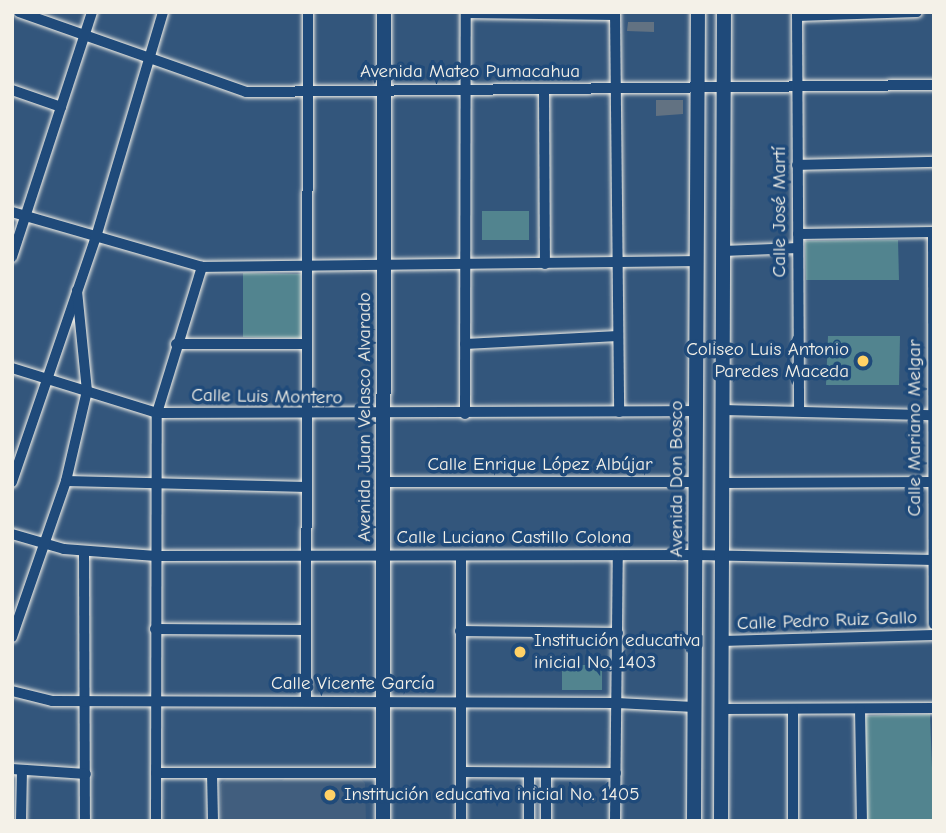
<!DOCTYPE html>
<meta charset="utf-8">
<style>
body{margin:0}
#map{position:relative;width:946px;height:833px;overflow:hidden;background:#33567c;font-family:"Comic Neue",sans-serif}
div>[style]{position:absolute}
.built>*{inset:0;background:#415e7e}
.green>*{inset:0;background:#52848f}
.building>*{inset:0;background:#627282}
.roads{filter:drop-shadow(0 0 2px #f4f1e8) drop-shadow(0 0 2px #f4f1e8)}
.street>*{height:10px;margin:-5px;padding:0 5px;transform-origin:5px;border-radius:5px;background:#1f4a7a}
.secondary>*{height:14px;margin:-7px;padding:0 7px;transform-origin:7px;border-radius:7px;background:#1f4a7a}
.dots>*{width:19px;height:19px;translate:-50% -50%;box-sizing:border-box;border:4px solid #1f4a7a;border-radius:50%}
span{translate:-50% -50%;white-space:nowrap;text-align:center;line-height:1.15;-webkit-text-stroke:7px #1f4a7a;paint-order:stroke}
.street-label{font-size:19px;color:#f4f1e8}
.poi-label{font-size:19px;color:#f4f1e8}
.right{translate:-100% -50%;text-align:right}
.left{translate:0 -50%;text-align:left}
.frame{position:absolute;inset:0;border:14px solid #f4f1e8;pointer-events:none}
</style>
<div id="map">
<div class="built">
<i style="clip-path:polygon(286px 777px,359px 777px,365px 783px,366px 821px,221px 821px,221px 784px,227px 778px,282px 781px)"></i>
</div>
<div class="green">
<i style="clip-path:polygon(482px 211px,529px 211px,529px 240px,482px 240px)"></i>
<i style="clip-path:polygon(898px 240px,899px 280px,806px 280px,805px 241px)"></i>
<i style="clip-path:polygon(243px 273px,301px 274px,301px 338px,243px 337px)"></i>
<i style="clip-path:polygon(828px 336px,900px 336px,899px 385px,826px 385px)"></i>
<i style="clip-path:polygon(562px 665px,602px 665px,602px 690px,562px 690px)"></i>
<i style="clip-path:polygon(930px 714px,934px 821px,865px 821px,862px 716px)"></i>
</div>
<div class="building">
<i style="clip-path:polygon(628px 22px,654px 22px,654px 32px,627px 31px)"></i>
<i style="clip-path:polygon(656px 100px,683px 100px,683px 114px,656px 116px)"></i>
</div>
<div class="roads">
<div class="street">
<i style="left:19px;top:12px;width:241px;rotate:19.4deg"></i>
<i style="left:246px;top:92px;width:688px;rotate:-0.58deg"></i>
<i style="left:615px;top:12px;width:400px;rotate:89.4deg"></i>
<i style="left:797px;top:12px;width:399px;rotate:89.7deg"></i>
<i style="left:466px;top:13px;width:149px;rotate:0.8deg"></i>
<i style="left:797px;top:16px;width:120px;rotate:-1.9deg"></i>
<i style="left:544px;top:89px;width:175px;rotate:89.7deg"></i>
<i style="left:12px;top:90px;width:52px;rotate:19.1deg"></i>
<i style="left:797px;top:165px;width:137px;rotate:-1.3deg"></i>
<i style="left:12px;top:212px;width:198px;rotate:16.1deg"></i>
<i style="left:202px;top:267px;width:495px;rotate:-0.7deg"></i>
<i style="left:933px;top:232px;width:392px;rotate:89.9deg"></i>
<i style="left:798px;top:234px;width:136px;rotate:-0.8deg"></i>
<i style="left:723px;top:251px;width:75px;rotate:-2.3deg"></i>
<i style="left:12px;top:257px;width:258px;rotate:-71.9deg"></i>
<i style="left:176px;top:344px;width:131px"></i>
<i style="left:465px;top:344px;width:153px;rotate:-3deg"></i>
<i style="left:12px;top:368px;width:152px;rotate:17.2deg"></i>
<i style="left:157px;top:413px;width:540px;rotate:-0.21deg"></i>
<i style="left:723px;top:410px;width:210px;rotate:1.4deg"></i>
<i style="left:465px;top:414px;width:402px;rotate:-89.9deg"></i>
<i style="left:66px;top:481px;width:241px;rotate:1.4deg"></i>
<i style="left:12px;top:482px;width:259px;rotate:-71.1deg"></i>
<i style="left:96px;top:237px;width:235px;rotate:-73.4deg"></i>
<i style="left:384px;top:482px;width:313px"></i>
<i style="left:722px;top:483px;width:210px;rotate:-0.3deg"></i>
<i style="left:12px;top:534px;width:54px;rotate:16.1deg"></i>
<i style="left:64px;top:549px;width:92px;rotate:4.4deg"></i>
<i style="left:156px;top:556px;width:540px;rotate:-0.11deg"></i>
<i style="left:696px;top:555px;width:238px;rotate:1.2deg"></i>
<i style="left:84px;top:551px;width:270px;rotate:89.8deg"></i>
<i style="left:155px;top:629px;width:151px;rotate:0.4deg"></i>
<i style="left:460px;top:631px;width:158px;rotate:0.7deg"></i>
<i style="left:12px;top:637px;width:165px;rotate:-70.9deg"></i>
<i style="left:66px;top:481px;width:92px;rotate:-76.9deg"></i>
<i style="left:87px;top:391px;width:101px;rotate:-95.7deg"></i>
<i style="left:722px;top:641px;width:212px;rotate:-1.6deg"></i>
<i style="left:12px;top:691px;width:41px;rotate:14deg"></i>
<i style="left:52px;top:701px;width:565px;rotate:0.2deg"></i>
<i style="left:617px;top:703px;width:77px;rotate:3deg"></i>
<i style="left:306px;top:701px;width:689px;rotate:-89.83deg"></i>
<i style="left:722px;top:709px;width:212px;rotate:-0.3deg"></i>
<i style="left:860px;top:709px;width:112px;rotate:89deg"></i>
<i style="left:12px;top:769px;width:74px;rotate:3.9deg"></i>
<i style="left:461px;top:772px;width:155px;rotate:0.4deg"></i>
<i style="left:156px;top:773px;width:228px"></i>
<i style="left:212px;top:773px;width:48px;rotate:88.8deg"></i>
<i style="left:21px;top:821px;width:50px;rotate:-88.9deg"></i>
<i style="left:156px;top:821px;width:408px;rotate:-89.9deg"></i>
<i style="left:157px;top:413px;width:153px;rotate:-72.9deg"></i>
<i style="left:461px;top:821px;width:265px;rotate:-90deg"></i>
<i style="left:529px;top:821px;width:48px;rotate:-90deg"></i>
<i style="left:546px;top:821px;width:48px;rotate:-90deg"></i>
<i style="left:615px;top:821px;width:265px;rotate:-89.4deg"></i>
<i style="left:793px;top:821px;width:111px;rotate:-90deg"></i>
</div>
<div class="secondary">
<i style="left:383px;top:821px;width:809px;rotate:-89.93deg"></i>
<i style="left:694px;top:821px;width:809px;rotate:-89.72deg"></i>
<i style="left:721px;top:821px;width:809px;rotate:-89.79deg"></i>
</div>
</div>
<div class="dots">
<i style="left:863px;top:361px;background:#ffd166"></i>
<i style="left:520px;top:652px;background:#ffd166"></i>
<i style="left:330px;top:795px;background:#ffd166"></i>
</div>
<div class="street-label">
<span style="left:470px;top:72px">Avenida Mateo Pumacahua</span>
<span style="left:780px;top:212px;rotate:-90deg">Calle José Martí</span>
<span style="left:267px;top:397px;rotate:1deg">Calle Luis Montero</span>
<span style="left:365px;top:417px;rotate:-90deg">Avenida Juan Velasco Alvarado</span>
<span style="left:915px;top:428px;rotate:-90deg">Calle Mariano Melgar</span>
<span style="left:540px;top:465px">Calle Enrique López Albújar</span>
<span style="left:677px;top:479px;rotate:-90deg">Avenida Don Bosco</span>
<span style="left:514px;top:538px">Calle Luciano Castillo Colona</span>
<span style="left:827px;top:621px;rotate:-2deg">Calle Pedro Ruiz Gallo</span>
<span style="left:353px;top:684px">Calle Vicente García</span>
</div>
<div class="poi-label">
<span class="right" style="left:849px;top:361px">Coliseo Luis Antonio<br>Paredes Maceda</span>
<span class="left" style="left:534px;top:652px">Institución educativa<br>inicial No. 1403</span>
<span class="left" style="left:344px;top:795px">Institución educativa inicial No. 1405</span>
</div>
<div class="frame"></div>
</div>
